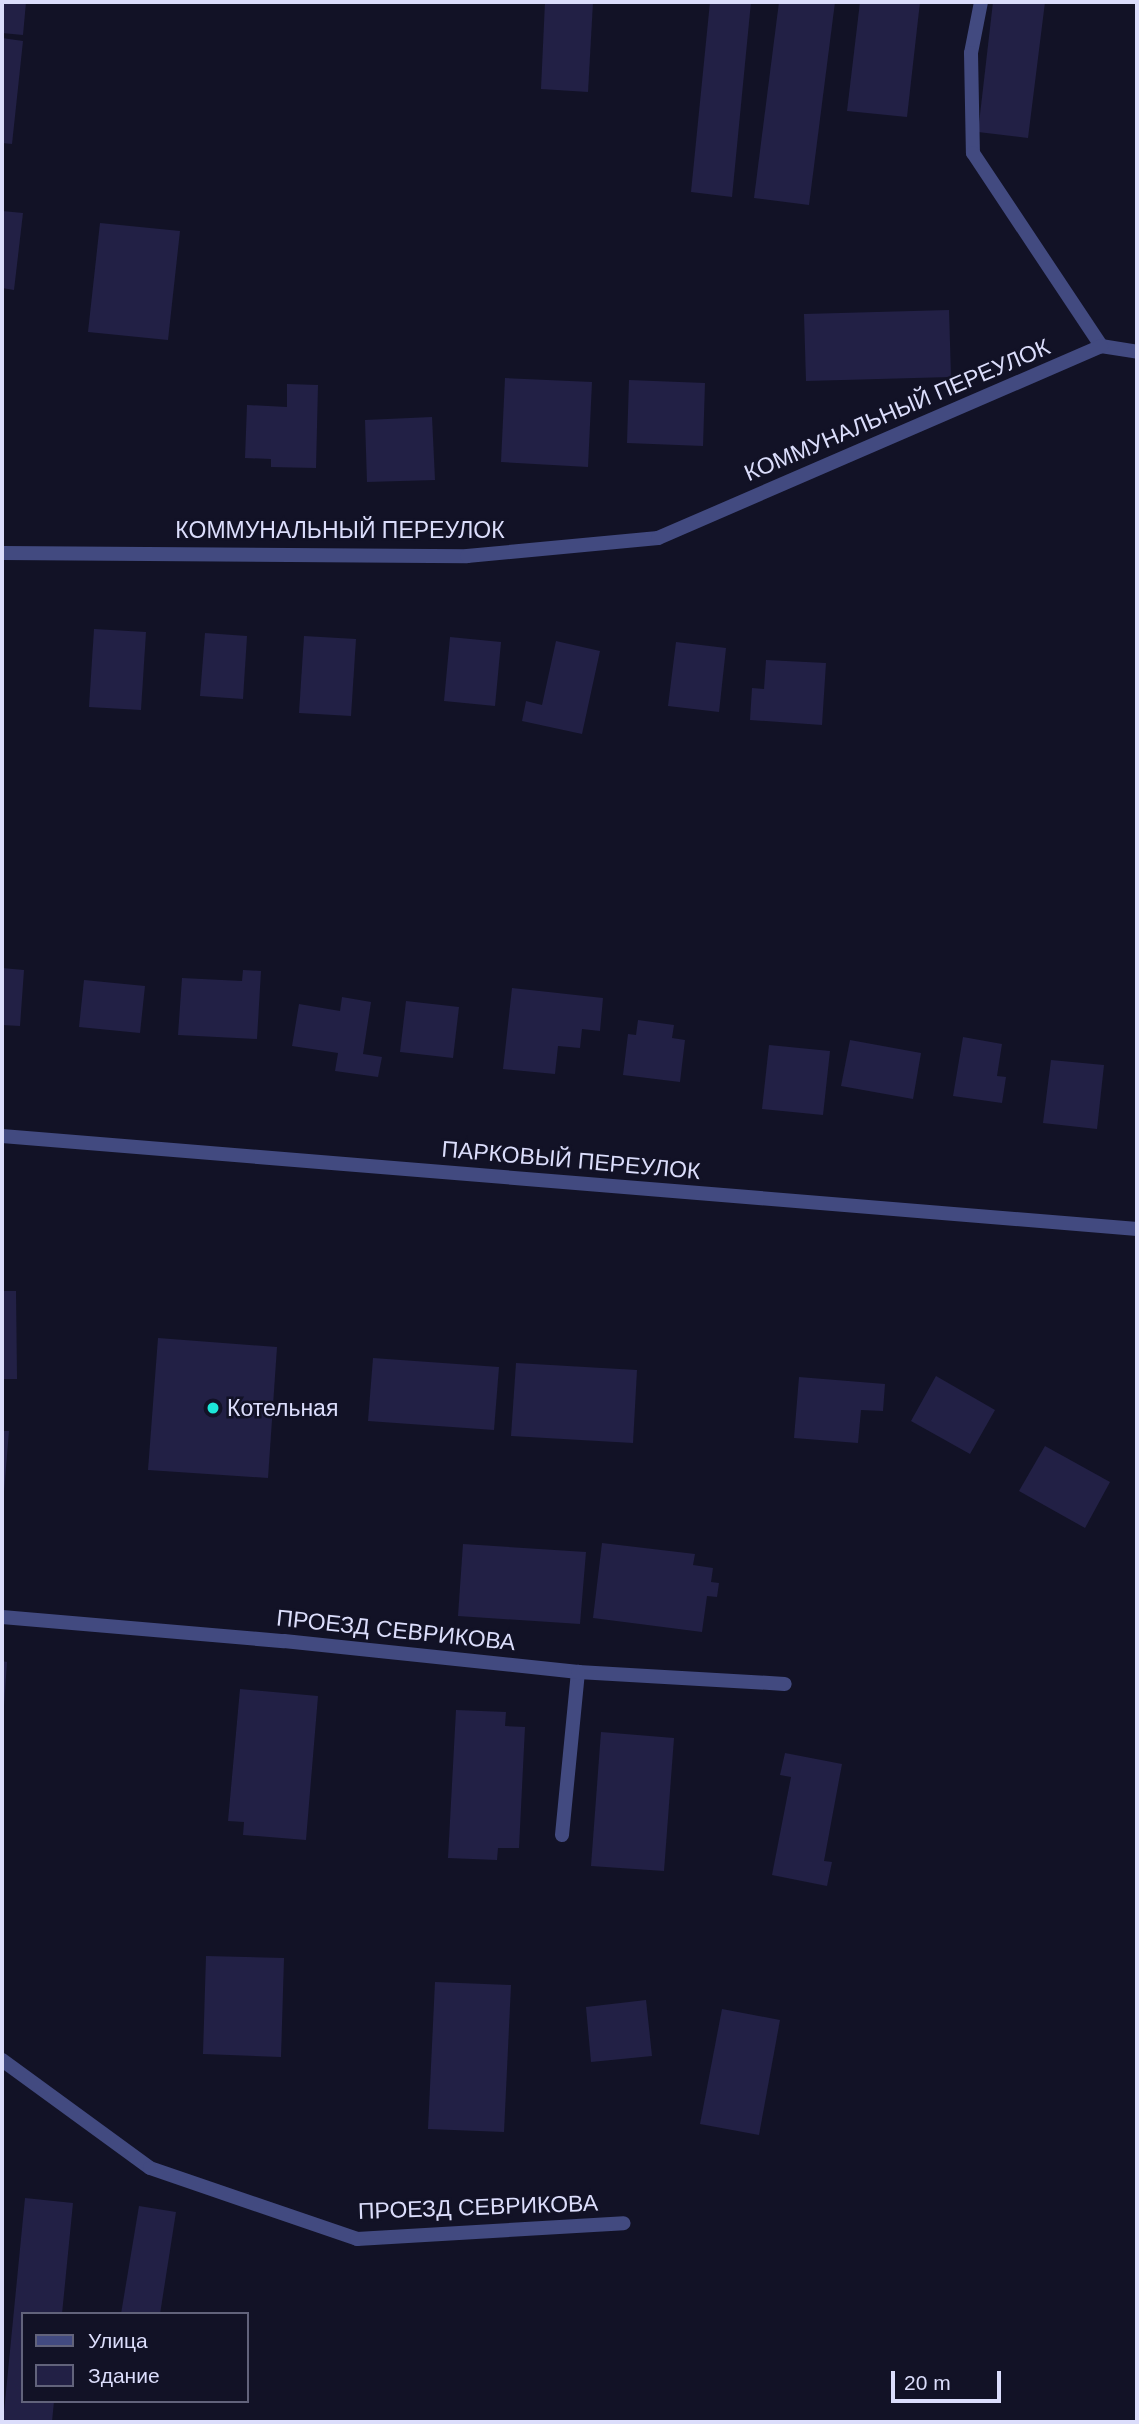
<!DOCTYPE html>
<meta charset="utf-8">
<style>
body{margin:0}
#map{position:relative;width:1139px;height:2424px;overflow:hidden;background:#121226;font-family:Helvetica,sans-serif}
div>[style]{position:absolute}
.building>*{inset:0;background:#222045}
.lane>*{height:14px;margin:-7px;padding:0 7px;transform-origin:7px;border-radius:7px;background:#424a80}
.street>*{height:14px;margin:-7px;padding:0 7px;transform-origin:7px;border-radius:7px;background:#424a80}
.dots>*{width:19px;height:19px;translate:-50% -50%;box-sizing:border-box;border:4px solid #121226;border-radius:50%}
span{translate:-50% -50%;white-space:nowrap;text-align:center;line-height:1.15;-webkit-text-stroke:5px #121226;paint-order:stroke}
.street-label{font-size:23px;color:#dbddfb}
.poi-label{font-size:23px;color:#dbddfb}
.left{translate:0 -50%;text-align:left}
.frame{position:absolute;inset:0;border:4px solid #dbddfb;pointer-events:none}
.legend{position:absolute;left:21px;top:2312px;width:228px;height:91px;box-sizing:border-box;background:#121226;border:2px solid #62637b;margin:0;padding:9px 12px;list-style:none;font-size:21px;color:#dbddfb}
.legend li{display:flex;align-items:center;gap:14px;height:35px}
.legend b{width:35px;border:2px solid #62637b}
.scale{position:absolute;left:891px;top:2371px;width:110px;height:32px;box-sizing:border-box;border:4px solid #dbddfb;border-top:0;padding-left:9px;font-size:21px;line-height:24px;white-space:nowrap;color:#dbddfb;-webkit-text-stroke:5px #121226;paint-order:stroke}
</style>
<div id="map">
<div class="building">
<i style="clip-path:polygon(2px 2px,26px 2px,23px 35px,2px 33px)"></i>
<i style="clip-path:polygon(545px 2px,593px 2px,588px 92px,541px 89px)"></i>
<i style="clip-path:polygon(710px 2px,751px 2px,732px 197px,691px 192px)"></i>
<i style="clip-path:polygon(779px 2px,835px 2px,809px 205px,754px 198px)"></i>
<i style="clip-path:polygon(860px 2px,920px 2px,907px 117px,847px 111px)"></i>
<i style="clip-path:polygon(993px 2px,1045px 2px,1028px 138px,978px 132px)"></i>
<i style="clip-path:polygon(2px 38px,23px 41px,12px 144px,2px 143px)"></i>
<i style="clip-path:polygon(2px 211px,23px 213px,14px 290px,2px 288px)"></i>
<i style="clip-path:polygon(100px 223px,180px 231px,168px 340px,88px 332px)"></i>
<i style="clip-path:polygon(949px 310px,951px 377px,806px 381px,804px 314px)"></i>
<i style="clip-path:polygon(505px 378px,592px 382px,588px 467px,501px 462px)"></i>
<i style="clip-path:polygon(629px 380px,705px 383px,703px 446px,627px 443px)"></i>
<i style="clip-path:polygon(287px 384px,318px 385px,316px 468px,271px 467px,271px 459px,245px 458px,247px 405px,287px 407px)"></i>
<i style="clip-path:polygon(432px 417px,435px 480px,367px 482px,365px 420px)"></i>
<i style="clip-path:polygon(94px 629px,146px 632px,141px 710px,89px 707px)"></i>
<i style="clip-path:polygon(205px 633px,247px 636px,243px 699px,200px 696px)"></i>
<i style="clip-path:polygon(304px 636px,356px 639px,351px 716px,299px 713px)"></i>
<i style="clip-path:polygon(450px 637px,501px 642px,495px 706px,444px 701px)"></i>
<i style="clip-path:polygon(556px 641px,600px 651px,582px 734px,522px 721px,526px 701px,542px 705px)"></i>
<i style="clip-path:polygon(676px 642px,726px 648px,719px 712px,668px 706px)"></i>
<i style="clip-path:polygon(766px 660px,826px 663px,822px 725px,750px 720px,752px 688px,764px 689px)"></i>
<i style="clip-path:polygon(2px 968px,24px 970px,20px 1026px,2px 1025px)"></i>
<i style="clip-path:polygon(243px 970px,261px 971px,257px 1039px,178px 1035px,182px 978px,242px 981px)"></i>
<i style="clip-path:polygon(84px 980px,145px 986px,140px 1033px,79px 1027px)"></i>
<i style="clip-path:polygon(512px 988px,603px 998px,600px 1031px,582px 1029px,580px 1048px,558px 1046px,555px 1074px,503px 1069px)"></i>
<i style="clip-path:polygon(342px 997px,371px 1002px,363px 1054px,382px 1057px,378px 1077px,335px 1071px,338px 1053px,292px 1046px,299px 1004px,340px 1011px)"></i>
<i style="clip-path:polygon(406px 1001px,459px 1007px,453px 1058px,400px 1052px)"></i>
<i style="clip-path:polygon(638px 1020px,674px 1025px,672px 1038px,685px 1040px,680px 1082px,623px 1075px,628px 1034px,636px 1035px)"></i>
<i style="clip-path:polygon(963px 1037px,1002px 1044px,997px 1076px,1006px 1077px,1002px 1103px,953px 1096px)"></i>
<i style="clip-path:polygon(850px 1040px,921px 1053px,913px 1099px,841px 1086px)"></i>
<i style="clip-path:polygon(769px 1045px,830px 1051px,823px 1115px,762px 1109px)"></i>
<i style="clip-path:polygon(1051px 1060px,1104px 1065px,1097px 1129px,1043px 1123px)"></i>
<i style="clip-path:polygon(2px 1291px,16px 1291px,17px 1379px,2px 1379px)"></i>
<i style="clip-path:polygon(158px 1338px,277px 1347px,268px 1478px,148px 1470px)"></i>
<i style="clip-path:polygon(373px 1358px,499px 1367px,494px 1430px,368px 1421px)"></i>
<i style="clip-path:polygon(516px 1363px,637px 1370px,633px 1443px,511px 1436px)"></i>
<i style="clip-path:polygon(936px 1376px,995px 1410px,970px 1454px,911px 1421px)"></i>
<i style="clip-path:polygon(799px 1377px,885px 1384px,883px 1411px,861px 1410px,858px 1443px,794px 1438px)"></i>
<i style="clip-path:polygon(2px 1431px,9px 1431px,4px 1492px,2px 1492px)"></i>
<i style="clip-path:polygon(1045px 1446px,1110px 1482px,1085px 1528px,1019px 1491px)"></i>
<i style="clip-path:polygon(602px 1543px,695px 1554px,693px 1565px,713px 1568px,711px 1582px,719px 1583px,717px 1597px,707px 1596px,702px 1632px,593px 1618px)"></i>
<i style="clip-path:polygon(463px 1544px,586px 1552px,580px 1624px,458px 1616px)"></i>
<i style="clip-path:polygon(2px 1661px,7px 1662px,4px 1706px,2px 1706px)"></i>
<i style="clip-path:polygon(240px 1689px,318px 1696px,306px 1840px,243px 1835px,244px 1822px,228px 1821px)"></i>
<i style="clip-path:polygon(456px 1710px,506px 1712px,505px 1726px,525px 1727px,519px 1848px,498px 1848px,497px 1860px,448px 1858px)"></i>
<i style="clip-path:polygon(601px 1732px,674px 1738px,664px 1871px,591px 1866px)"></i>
<i style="clip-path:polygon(785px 1753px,842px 1764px,824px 1861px,832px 1862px,827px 1886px,772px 1875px,791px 1777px,780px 1775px)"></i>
<i style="clip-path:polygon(206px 1956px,284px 1958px,281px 2057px,203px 2054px)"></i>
<i style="clip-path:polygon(435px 1982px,511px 1985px,504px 2132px,428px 2129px)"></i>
<i style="clip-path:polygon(646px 2000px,652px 2056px,591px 2062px,586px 2007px)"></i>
<i style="clip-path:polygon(722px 2009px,780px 2020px,759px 2135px,700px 2124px)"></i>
<i style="clip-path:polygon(25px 2198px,73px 2203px,62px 2314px,23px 2314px,23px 2401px,54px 2401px,52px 2422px,3px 2422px)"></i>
<i style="clip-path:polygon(139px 2206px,176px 2212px,160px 2314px,121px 2314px)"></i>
</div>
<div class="lane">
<i style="left:981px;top:2px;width:52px;rotate:101.1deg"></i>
<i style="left:971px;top:53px;width:100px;rotate:88.9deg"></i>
<i style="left:973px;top:153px;width:232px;rotate:56.4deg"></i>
<i style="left:1101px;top:346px;width:36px;rotate:9deg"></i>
<i style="left:562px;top:1835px;width:164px;rotate:-84.4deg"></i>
</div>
<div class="street">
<i style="left:2px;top:553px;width:465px;rotate:0.4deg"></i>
<i style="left:467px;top:556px;width:192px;rotate:-5.4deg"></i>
<i style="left:658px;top:538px;width:483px;rotate:-23.4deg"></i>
<i style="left:2px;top:1136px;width:1139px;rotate:4.68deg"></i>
<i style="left:2px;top:1617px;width:283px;rotate:4.9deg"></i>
<i style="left:284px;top:1641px;width:296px;rotate:6deg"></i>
<i style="left:578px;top:1672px;width:207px;rotate:3.3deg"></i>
<i style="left:2px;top:2060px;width:183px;rotate:36.1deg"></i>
<i style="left:150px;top:2168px;width:219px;rotate:18.9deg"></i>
<i style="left:357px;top:2239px;width:267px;rotate:-3.4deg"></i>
</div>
<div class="dots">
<i style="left:213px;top:1408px;background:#1ce7d9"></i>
</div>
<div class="street-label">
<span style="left:897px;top:410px;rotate:-23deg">КОММУНАЛЬНЫЙ ПЕРЕУЛОК</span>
<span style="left:340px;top:530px">КОММУНАЛЬНЫЙ ПЕРЕУЛОК</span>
<span style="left:571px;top:1160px;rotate:5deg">ПАРКОВЫЙ ПЕРЕУЛОК</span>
<span style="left:396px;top:1630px;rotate:6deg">ПРОЕЗД СЕВРИКОВА</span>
<span style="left:478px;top:2207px;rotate:-2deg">ПРОЕЗД СЕВРИКОВА</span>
</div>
<div class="poi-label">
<span class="left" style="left:227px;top:1408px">Котельная</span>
</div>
<div class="frame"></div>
<ul class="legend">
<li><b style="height:9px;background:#424a80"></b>Улица</li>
<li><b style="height:19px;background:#222045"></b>Здание</li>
</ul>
<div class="scale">20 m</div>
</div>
